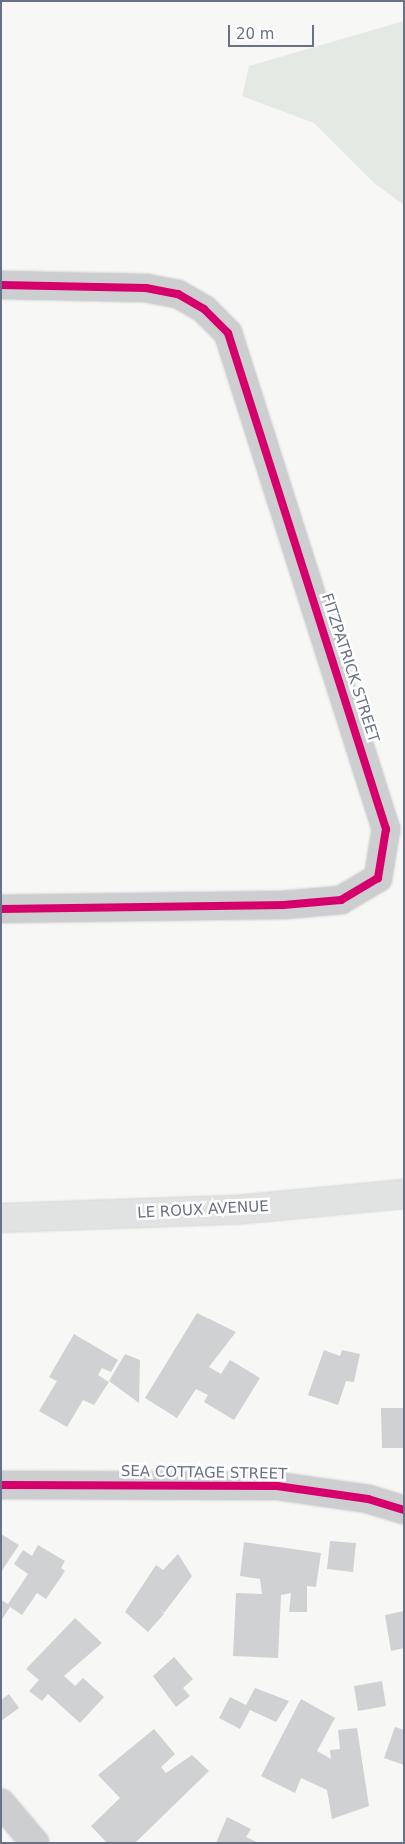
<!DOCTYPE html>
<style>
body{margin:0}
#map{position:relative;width:405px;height:1844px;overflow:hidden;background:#f7f7f6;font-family:"DejaVu Sans",sans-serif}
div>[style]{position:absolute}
.green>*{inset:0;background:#e5e9e4}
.building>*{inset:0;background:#d0d1d2}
.roads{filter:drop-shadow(0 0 1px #d4d5d5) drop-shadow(0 0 1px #d4d5d5)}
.minor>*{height:28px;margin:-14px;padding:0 14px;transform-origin:14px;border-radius:14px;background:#cdced0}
.major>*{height:28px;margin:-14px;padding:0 14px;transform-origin:14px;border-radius:14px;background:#e1e2e2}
.cycleway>*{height:8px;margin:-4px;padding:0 4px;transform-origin:4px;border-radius:4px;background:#d6006c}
span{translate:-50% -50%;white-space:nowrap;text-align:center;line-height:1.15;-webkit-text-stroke:5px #fff;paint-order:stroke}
.street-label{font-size:15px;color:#687186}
.frame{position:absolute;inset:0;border:2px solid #687186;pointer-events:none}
.scale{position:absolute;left:228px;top:25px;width:86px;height:22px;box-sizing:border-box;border:2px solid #687186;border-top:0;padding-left:6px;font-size:15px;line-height:18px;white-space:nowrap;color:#687186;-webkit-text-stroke:4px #fff;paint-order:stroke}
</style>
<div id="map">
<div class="green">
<i style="clip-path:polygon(404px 21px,404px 205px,374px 183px,314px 123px,242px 96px,249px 66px)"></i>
</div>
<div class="building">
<i style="clip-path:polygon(197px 1313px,236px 1332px,209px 1367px,221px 1374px,230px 1360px,260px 1378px,234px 1420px,204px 1402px,208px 1395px,196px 1389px,177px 1418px,145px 1398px)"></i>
<i style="clip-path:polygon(74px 1334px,118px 1360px,111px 1372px,102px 1368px,98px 1375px,109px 1382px,94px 1405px,83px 1400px,67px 1427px,39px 1411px,57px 1381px,49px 1377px)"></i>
<i style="clip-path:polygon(324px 1350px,340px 1356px,342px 1350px,360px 1354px,354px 1382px,346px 1381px,338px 1405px,308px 1395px)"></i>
<i style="clip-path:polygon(125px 1354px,140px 1360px,139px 1403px,109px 1381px)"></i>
<i style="clip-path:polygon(381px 1408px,404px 1408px,404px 1448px,382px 1448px)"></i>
<i style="clip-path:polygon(1px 1534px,19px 1545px,1px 1572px)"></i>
<i style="clip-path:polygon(330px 1541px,356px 1543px,353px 1572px,327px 1569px)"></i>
<i style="clip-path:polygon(244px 1542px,321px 1553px,316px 1587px,307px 1586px,307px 1612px,289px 1612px,291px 1593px,281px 1595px,278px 1658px,233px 1656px,236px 1593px,262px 1594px,260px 1579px,240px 1576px)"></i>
<i style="clip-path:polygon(38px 1545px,65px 1561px,61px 1568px,65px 1571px,46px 1599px,37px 1593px,22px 1615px,10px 1607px,1px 1621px,1px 1600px,8px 1604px,28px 1574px,14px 1564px,23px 1550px,32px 1556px)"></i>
<i style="clip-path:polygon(178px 1554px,192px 1576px,164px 1613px,158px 1607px,164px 1614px,148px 1632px,125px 1612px,156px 1565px,163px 1570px)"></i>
<i style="clip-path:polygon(404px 1611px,404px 1648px,391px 1651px,385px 1615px)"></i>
<i style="clip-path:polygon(75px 1618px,102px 1643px,64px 1676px,75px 1686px,83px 1678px,104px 1697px,80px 1723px,48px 1694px,42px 1701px,29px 1691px,39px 1680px,26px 1669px)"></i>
<i style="clip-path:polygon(174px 1657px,193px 1679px,183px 1688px,190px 1696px,176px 1707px,153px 1676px)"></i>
<i style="clip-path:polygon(382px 1681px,386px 1706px,358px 1711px,354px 1686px)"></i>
<i style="clip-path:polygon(255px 1688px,289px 1701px,276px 1722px,250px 1710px,240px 1729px,219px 1718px,230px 1697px,246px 1705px)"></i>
<i style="clip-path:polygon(9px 1694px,19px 1708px,1px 1721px,1px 1700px)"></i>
<i style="clip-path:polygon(301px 1699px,335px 1718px,317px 1751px,331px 1759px,330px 1750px,340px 1749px,338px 1730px,357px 1728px,369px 1806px,332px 1819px,327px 1790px,301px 1778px,295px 1793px,261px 1776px)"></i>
<i style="clip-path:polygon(395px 1727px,404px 1730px,404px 1765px,384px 1758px)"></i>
<i style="clip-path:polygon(154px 1729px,175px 1754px,161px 1767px,166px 1773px,192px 1755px,209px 1771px,135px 1843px,107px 1843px,91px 1826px,120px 1798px,98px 1775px)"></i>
<i style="clip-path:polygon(227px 1817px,251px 1829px,246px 1837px,259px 1843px,216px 1843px)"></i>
</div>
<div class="roads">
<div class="minor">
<i style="left:1px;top:285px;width:145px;rotate:1.2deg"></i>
<i style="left:146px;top:288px;width:33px;rotate:11deg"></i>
<i style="left:178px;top:294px;width:30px;rotate:30deg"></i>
<i style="left:204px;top:309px;width:34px;rotate:45deg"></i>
<i style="left:228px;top:333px;width:521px;rotate:72.33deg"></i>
<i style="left:386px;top:829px;width:50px;rotate:99.3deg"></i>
<i style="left:378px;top:878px;width:43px;rotate:149.3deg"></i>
<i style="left:341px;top:900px;width:58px;rotate:175.1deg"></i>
<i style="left:283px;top:905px;width:282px;rotate:179.2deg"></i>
<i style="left:1px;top:1485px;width:276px;rotate:0.2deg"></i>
<i style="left:277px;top:1486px;width:92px;rotate:8.1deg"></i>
<i style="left:368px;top:1499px;width:38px;rotate:17deg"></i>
<i style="left:1px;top:1803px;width:52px;rotate:49.6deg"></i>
</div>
<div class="major">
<i style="left:1px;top:1218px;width:234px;rotate:-2deg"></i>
<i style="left:235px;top:1210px;width:170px;rotate:-5.4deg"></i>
</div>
</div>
<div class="cycleway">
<i style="left:1px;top:285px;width:145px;rotate:1.2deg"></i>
<i style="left:146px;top:288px;width:33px;rotate:11deg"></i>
<i style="left:178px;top:294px;width:30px;rotate:30deg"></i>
<i style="left:204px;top:309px;width:34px;rotate:45deg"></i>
<i style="left:228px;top:333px;width:521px;rotate:72.33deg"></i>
<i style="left:386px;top:829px;width:50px;rotate:99.3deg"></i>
<i style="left:378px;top:878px;width:43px;rotate:149.3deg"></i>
<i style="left:341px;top:900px;width:58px;rotate:175.1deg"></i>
<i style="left:283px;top:905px;width:282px;rotate:179.2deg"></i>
<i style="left:1px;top:1485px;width:276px;rotate:0.2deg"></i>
<i style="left:277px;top:1486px;width:92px;rotate:8.1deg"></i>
<i style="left:368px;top:1499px;width:38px;rotate:17deg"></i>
</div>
<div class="street-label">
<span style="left:350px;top:668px;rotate:72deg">FITZPATRICK STREET</span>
<span style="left:203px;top:1210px;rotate:-3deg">LE ROUX AVENUE</span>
<span style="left:204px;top:1473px;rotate:1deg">SEA COTTAGE STREET</span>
</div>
<div class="frame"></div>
<div class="scale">20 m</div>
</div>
